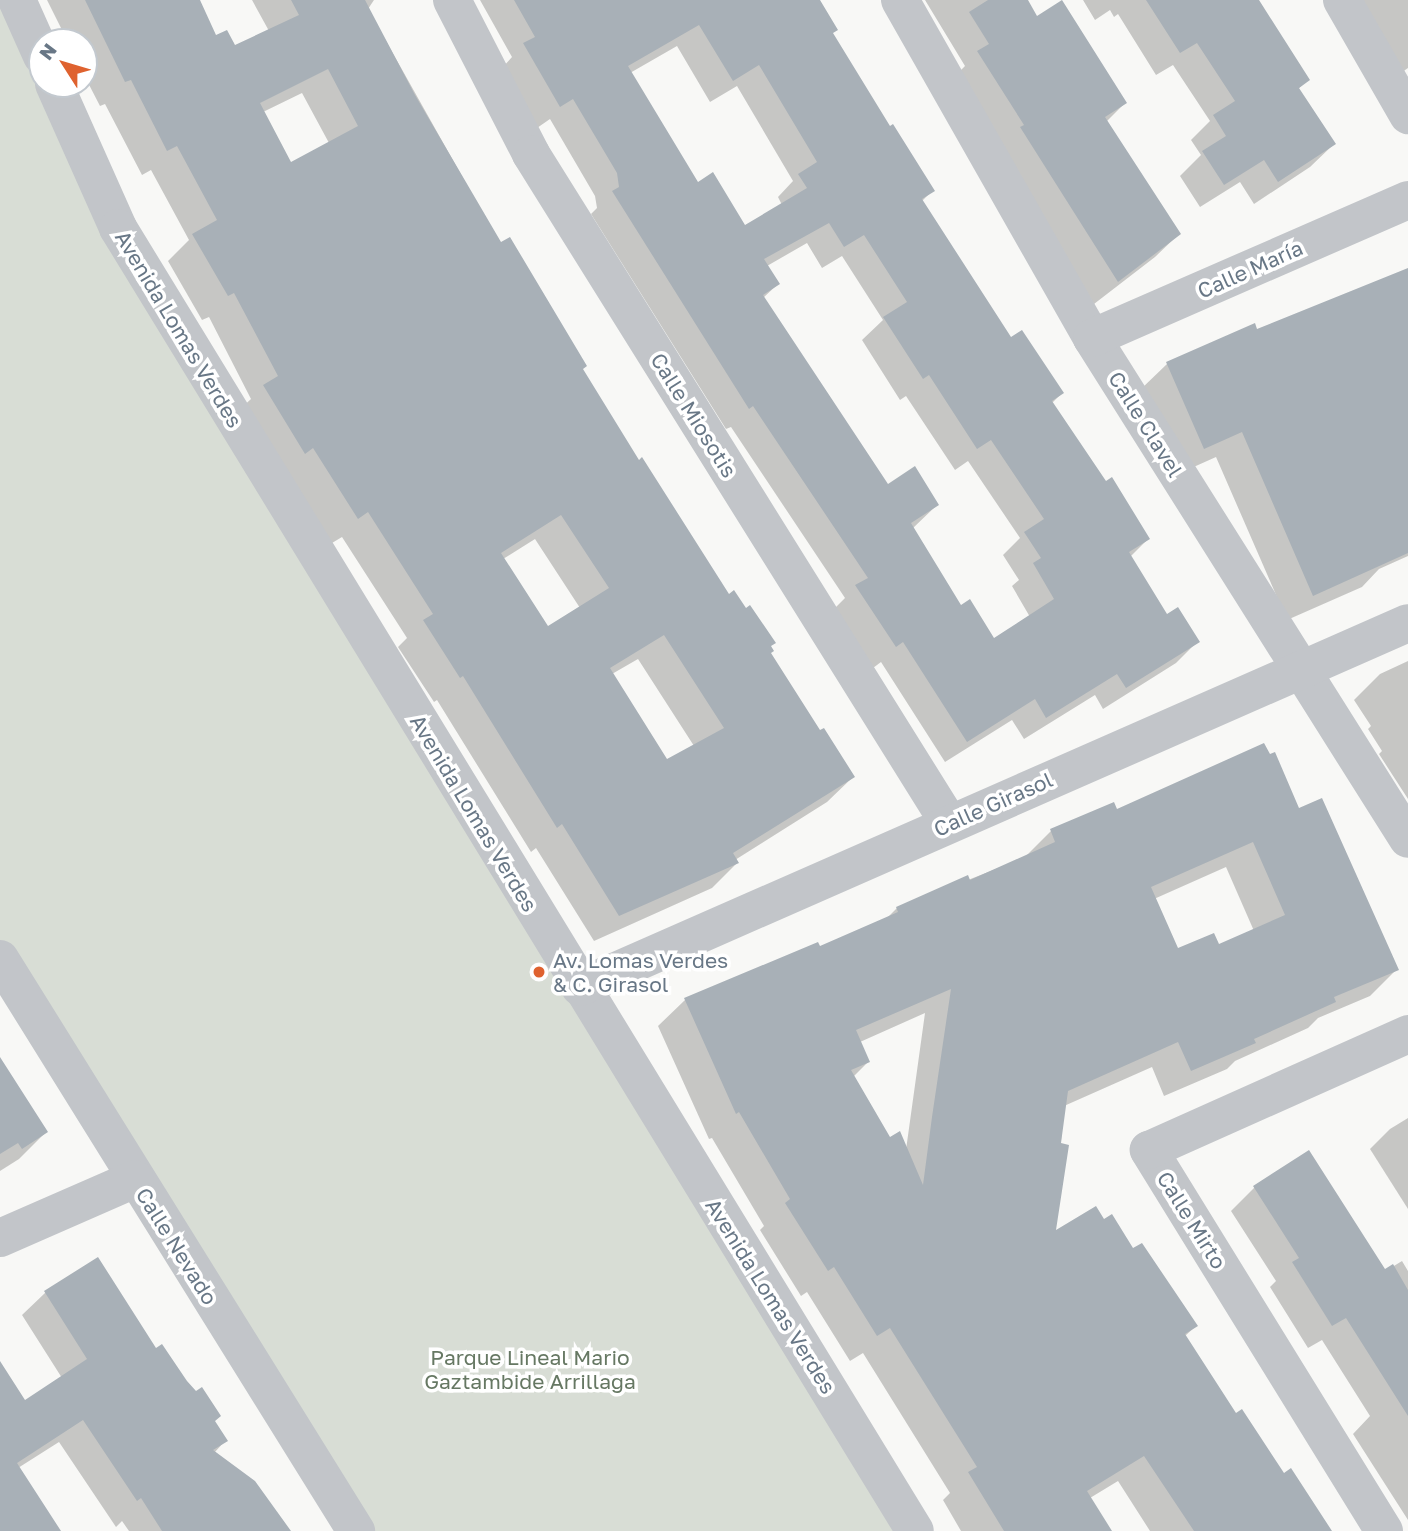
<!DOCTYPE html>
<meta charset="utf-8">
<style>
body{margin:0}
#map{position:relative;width:1408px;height:1531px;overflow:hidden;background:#f8f8f6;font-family:"Golos Text",sans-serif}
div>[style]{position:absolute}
.green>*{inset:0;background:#d8ddd5}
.shadow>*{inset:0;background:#0003}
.building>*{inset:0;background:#a8b0b7}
.minor>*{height:38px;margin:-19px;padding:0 19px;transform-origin:19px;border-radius:19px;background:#c2c5c9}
.dots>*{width:19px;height:19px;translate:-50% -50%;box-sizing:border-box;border:4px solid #fff;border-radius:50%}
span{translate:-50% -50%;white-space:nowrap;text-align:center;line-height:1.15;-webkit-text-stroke:7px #fff;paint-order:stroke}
.street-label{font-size:21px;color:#687786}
.poi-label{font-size:21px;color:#687786}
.left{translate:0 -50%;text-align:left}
.park-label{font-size:21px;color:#667863}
.north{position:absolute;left:28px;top:28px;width:70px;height:70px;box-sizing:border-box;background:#fff;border:2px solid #c3c9cf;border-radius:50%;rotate:307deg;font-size:19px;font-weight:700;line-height:28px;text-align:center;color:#687786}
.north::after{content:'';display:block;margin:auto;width:24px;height:32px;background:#df622f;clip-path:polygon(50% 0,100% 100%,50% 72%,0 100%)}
</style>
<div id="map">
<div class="green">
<i style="clip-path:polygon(0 0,17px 0,42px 84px,915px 1531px,356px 1531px,0 959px)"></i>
</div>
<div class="shadow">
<i style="clip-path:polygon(evenodd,47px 0,198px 0,216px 37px,234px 48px,269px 31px,252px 0,374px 0,368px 9px,500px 244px,639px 462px,728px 597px,769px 646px,770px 653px,820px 733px,853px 777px,827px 802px,735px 860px,737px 863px,712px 888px,594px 941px,536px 848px,531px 852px,437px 700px,434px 702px,398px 647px,407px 638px,342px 537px,332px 543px,238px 411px,251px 399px,209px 317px,202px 320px,168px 261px,189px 240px,151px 170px,142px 175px,105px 104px,100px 106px,84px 75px,84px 42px,68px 42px,47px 0,302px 93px,329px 143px,290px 164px,263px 112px,302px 93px,47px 0,535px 539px,580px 608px,548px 628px,503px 559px,535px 539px,47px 0,638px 659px,694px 746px,666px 761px,612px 674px,638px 659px)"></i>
<i style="clip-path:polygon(evenodd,480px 0,818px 0,832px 34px,889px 129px,932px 191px,922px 201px,1010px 339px,1062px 393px,1052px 403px,1105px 483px,1148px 539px,1130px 557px,1166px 616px,1198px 641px,1176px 663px,1103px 709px,1095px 695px,1024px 739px,1012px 720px,945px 762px,881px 662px,873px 668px,835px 608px,845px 598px,731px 427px,726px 429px,591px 214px,597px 208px,595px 196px,550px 119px,537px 128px,503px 67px,512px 57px,480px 0,677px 46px,710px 102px,737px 86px,793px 181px,778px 197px,782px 205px,745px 227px,698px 184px,630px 73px,677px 46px,480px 0,807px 243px,822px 268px,842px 256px,883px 320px,862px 340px,900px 400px,906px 396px,955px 470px,968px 461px,1020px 538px,1003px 555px,1019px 580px,1012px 586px,1030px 617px,993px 641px,961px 607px,912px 529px,937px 505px,888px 486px,763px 298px,778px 284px,767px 266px,807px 243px)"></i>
<i style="clip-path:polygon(925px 0,1026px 0,1037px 18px,1125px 103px,1106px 122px,1179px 234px,1155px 257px,1094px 304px,955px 76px,965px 66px)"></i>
<i style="clip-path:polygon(1083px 0,1258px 0,1308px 80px,1298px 89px,1334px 144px,1310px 167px,1254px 204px,1240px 182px,1200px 207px,1180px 176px,1201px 155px,1191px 140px,1210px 121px,1173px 65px,1156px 75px,1118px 14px,1114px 17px,1110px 10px,1095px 20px)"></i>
<i style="clip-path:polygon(1347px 0,1408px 0,1408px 68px,1395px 77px)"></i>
<i style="clip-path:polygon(1408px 270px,1408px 556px,1379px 569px,1362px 587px,1287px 620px,1216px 457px,1178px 474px,1141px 389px,1167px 364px,1254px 325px,1256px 331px)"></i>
<i style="clip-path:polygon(1408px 661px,1408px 799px,1379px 754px,1382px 751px,1368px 729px,1371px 726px,1354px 700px,1380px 674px)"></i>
<i style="clip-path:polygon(evenodd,1113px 804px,1116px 811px,1298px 811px,1396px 970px,1370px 996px,1318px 1018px,1308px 1028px,1235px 1061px,1227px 1069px,1164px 1096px,1152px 1067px,1064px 1106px,1053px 1233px,1103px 1222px,1133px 1251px,1196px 1326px,1185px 1336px,1236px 1415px,1330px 1531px,1150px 1531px,1118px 1481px,1090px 1498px,1111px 1531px,961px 1531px,943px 1500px,950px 1493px,863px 1353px,850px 1361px,807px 1292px,801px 1296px,760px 1230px,764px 1226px,712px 1138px,709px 1139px,658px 1026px,685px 1000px,817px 944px,819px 948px,887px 918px,897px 908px,1024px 858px,1051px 831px,1113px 804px,1226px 867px,1254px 931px,1218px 946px,1177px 950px,1154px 899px,1226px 867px,1113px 804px,925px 1013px,905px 1157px,890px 1139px,853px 1077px,868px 1062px,860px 1042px,925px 1013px)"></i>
<i style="clip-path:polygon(0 1074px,46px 1132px,19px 1159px,0 1171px)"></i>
<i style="clip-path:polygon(1408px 1118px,1408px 1209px,1370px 1149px,1390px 1129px)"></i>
<i style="clip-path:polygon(1308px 1153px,1384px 1272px,1402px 1261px,1408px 1271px,1408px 1520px,1353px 1434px,1370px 1416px,1322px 1340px,1308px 1348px,1270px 1287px,1276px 1281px,1231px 1211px,1254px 1188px)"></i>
<i style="clip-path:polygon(97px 1260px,156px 1350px,226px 1440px,214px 1453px,286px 1531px,129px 1531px,122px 1521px,116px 1527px,59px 1442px,18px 1468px,58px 1531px,0 1531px,0 1389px,24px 1403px,62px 1378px,22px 1315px,45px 1293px)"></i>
</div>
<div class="building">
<i style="clip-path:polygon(evenodd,85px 0,200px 0,216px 35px,227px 30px,235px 45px,299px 15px,291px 0,365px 0,415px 95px,501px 242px,510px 237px,587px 366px,583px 369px,639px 460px,642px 457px,729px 594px,734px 590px,746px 608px,750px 605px,776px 643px,771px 646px,774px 651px,771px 653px,820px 730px,824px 728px,855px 777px,733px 853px,739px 863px,619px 916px,562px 824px,557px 828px,463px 676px,460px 678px,423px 620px,433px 614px,368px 512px,358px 519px,313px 448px,305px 454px,263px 385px,278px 376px,234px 293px,228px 296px,192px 234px,217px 220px,177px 146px,167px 151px,131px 80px,125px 82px,85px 0,328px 69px,358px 126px,291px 162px,260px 103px,328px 69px,85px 0,561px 515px,609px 588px,548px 626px,501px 553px,561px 515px,85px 0,664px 635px,724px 728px,667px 759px,610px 668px,664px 635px)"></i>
<i style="clip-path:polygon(evenodd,514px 0,820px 0,838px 30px,833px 33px,890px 126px,893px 124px,935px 191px,922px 199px,1011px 337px,1022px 330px,1064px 393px,1052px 401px,1106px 481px,1112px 477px,1150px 539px,1129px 552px,1167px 614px,1178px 607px,1200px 642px,1126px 688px,1117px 674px,1046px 718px,1035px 699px,967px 742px,903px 642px,896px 647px,855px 585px,868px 578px,753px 406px,749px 409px,612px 191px,619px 187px,617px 173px,573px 99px,560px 107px,523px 43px,535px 37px,514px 0,699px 25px,733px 81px,759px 65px,817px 162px,798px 174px,807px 188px,745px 225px,713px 172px,698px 182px,628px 66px,699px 25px,514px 0,829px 223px,844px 247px,864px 235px,907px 302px,883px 317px,923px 379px,929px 375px,977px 449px,991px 440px,1044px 519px,1024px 532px,1041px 558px,1033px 563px,1054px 599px,994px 638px,970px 599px,961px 605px,911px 523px,939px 505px,915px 466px,888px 484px,763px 295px,780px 284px,764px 259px,829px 223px)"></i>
<i style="clip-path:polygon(988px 0,1028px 0,1037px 16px,1062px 0,1127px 103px,1105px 117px,1181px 234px,1118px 282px,1020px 127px,1024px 125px,977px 51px,989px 44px,969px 12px)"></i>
<i style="clip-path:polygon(1146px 0,1259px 0,1310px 80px,1299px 88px,1336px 144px,1278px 182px,1264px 160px,1224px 185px,1202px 151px,1226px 136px,1213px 115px,1235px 101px,1197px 43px,1180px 53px)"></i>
<i style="clip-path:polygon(1408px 268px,1408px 553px,1313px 596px,1242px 432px,1204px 449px,1166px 362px,1255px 323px,1257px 329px)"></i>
<i style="clip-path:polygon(evenodd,1264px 743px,1270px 754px,1275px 752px,1299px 808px,1322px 798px,1399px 970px,1334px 997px,1336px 1002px,1254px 1039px,1256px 1043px,1191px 1071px,1178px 1042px,1068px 1091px,1061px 1143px,1069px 1145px,1056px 1230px,1096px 1206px,1104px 1219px,1112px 1214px,1133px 1248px,1142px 1243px,1198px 1326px,1185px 1334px,1236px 1413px,1242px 1409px,1284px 1473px,1291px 1468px,1332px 1531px,1194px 1531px,1144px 1456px,1087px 1491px,1112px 1531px,1004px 1531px,968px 1472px,977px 1467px,890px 1328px,877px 1336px,834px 1267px,828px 1271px,785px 1203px,790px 1199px,739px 1112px,736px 1114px,684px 998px,818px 942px,820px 946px,898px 912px,896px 907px,968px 875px,970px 880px,1055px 842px,1050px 829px,1114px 802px,1117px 809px,1264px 743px,1253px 842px,1285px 915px,1219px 944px,1214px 933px,1178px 948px,1151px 887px,1253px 842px,1264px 743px,951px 989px,932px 1117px,923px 1185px,900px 1131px,890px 1137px,851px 1070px,870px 1062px,856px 1030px,951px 989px)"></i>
<i style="clip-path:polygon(0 1057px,48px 1132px,22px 1149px,18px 1143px,0 1154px)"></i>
<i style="clip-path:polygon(1309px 1150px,1385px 1269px,1393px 1264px,1408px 1290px,1408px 1416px,1346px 1318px,1332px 1326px,1292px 1262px,1299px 1258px,1253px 1186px)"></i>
<i style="clip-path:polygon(98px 1257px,156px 1348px,162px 1344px,187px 1381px,196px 1391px,202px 1387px,221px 1416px,215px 1421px,228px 1441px,213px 1450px,255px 1481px,291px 1531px,162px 1531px,141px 1498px,137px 1501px,83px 1420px,17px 1463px,61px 1531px,0 1531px,0 1361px,25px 1400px,87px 1359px,44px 1291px)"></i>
</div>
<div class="minor">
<i style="left:17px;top:0;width:61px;rotate:65.9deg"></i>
<i style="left:452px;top:0;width:173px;rotate:62.8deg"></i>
<i style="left:531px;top:154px;width:789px;rotate:58deg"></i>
<i style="left:900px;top:0;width:389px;rotate:60.4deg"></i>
<i style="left:1092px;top:338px;width:592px;rotate:57.76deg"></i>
<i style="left:1342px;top:0;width:133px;rotate:60.1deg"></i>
<i style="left:54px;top:84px;width:158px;rotate:66deg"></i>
<i style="left:118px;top:228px;width:1527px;rotate:58.55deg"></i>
<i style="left:1092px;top:338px;width:345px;rotate:-23.6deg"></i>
<i style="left:0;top:959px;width:674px;rotate:58.1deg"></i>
<i style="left:580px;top:987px;width:904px;rotate:-23.73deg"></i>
<i style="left:0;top:1238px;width:147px;rotate:-23.6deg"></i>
<i style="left:1384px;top:1531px;width:448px;rotate:-121.7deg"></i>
<i style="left:1149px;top:1150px;width:284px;rotate:-24.1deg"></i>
</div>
<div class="dots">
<i style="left:539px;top:972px;background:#df622f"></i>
</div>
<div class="street-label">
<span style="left:1250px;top:269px;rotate:-24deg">Calle María</span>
<span style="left:179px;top:329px;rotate:59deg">Avenida Lomas Verdes</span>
<span style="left:694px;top:415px;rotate:58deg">Calle Miosotis</span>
<span style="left:1146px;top:424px;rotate:58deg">Calle Clavel</span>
<span style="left:993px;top:804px;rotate:-24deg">Calle Girasol</span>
<span style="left:474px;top:813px;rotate:59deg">Avenida Lomas Verdes</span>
<span style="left:1192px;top:1220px;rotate:58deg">Calle Mirto</span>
<span style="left:177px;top:1246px;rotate:58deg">Calle Nevado</span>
<span style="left:771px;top:1296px;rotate:58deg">Avenida Lomas Verdes</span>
</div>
<div class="poi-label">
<span class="left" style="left:553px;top:972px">Av. Lomas Verdes<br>&amp; C. Girasol</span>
</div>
<div class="park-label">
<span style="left:530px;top:1369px">Parque Lineal Mario<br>Gaztambide Arrillaga</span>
</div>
<div class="north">N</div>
</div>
